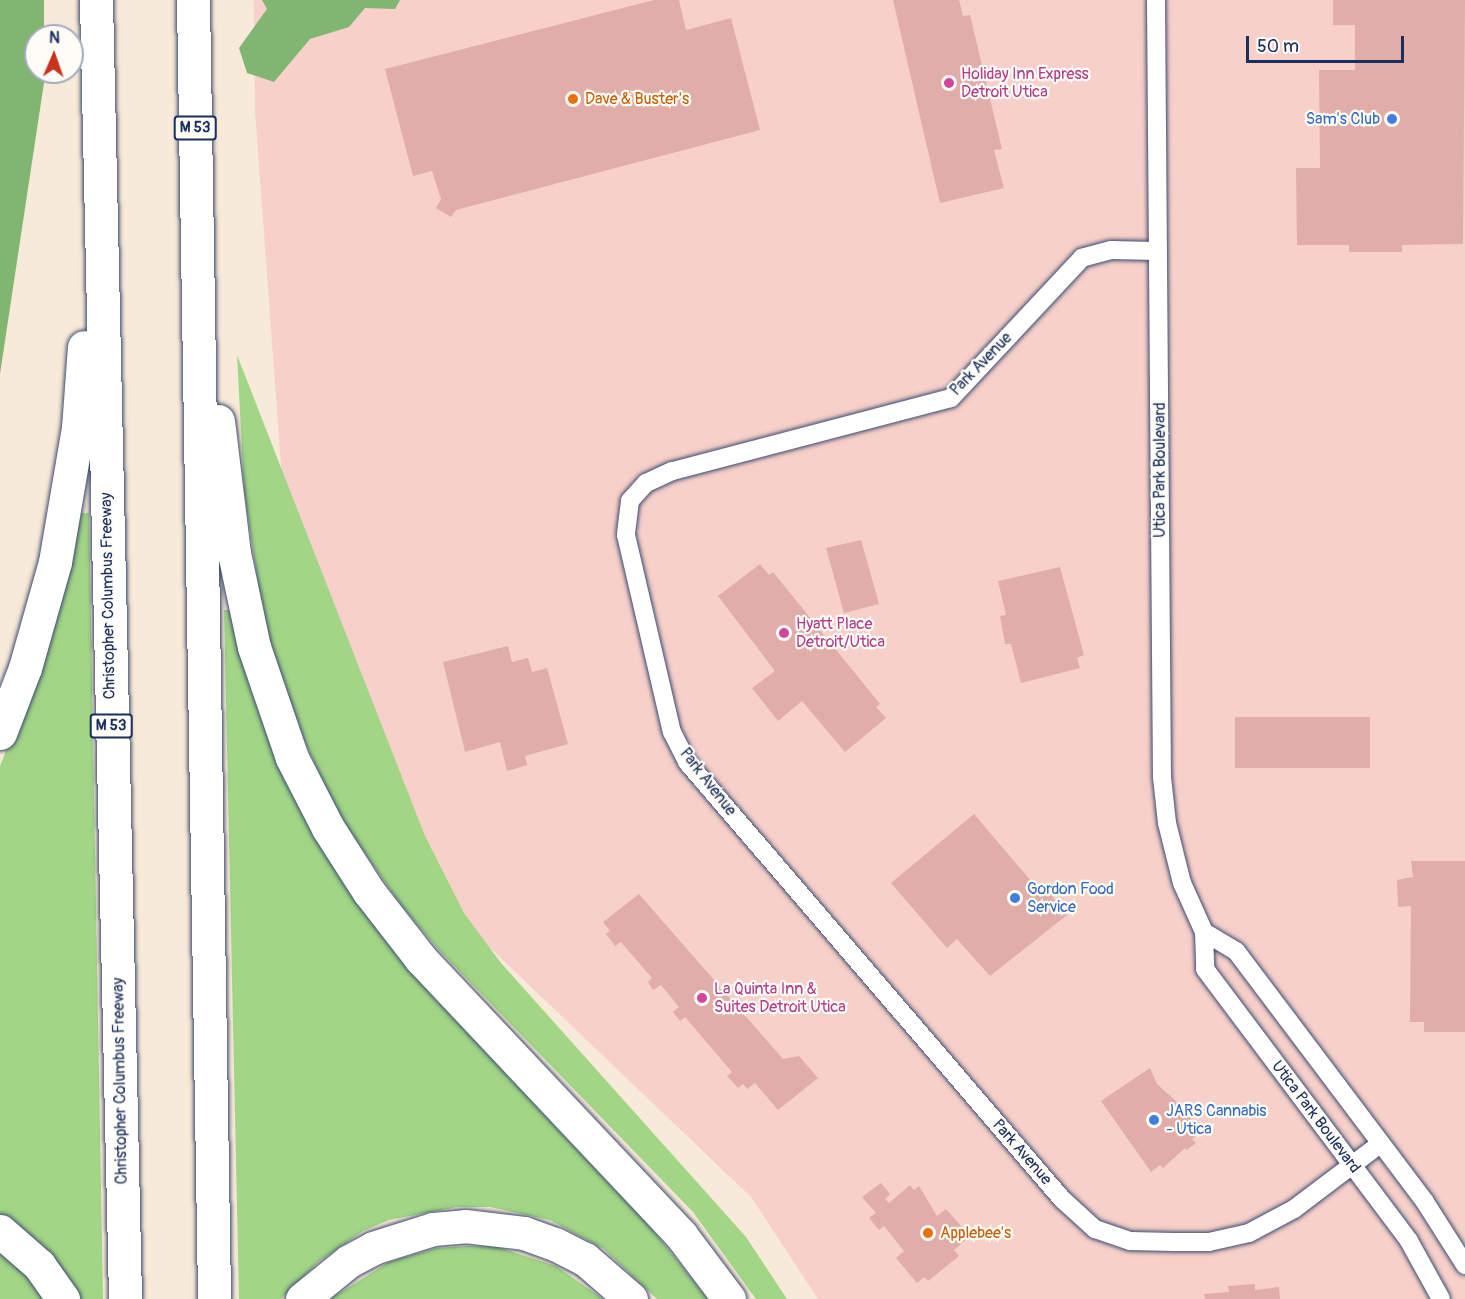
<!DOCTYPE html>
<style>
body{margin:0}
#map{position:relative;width:1465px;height:1299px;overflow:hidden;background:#f8ead8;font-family:Pangolin,sans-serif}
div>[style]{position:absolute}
.built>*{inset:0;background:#f7d0c9}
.green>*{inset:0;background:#a2d585}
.forest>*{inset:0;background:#81b672}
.building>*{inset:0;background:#e1ada8}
.roads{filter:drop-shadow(0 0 2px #3c4b70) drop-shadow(0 0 2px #3c4b70)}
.minor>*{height:18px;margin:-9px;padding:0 9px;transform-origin:9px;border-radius:9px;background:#fff}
.motorway>*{height:33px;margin:-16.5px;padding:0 16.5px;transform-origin:16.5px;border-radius:16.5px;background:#fff}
.dots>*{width:16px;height:16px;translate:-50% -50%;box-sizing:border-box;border:3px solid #fdfcf7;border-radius:50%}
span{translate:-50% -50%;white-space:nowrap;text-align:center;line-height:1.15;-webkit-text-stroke:4.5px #fdfcf7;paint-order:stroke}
.shield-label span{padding:2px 4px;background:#fdfcf7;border:2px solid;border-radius:4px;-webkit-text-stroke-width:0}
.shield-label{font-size:15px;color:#1b2f5e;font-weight:700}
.hotel-label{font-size:16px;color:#b23c85}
.left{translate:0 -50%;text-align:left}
.food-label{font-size:16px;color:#c56008}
.shop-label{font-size:16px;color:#366cbe}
.right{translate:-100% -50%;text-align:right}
.street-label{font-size:16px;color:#1b2f5e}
.north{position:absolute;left:24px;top:24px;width:60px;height:60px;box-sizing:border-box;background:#fdfcf7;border:2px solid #a3aaba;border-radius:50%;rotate:2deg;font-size:16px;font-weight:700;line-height:24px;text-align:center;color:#1b2f5e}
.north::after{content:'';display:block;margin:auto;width:21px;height:27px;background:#c8321e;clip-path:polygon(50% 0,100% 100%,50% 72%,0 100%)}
.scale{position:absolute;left:1246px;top:36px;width:158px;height:27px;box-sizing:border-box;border:3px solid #1b2f5e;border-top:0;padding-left:8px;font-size:18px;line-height:21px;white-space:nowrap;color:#1b2f5e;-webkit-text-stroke:4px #fdfcf7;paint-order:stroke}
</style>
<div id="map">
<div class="built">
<i style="clip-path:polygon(254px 0,1465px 0,1465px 1299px,818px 1299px,751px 1197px,462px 921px,294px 642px,255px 111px)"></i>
</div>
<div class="green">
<i style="clip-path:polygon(237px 355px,425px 836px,464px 913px,501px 963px,746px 1237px,787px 1299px,756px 1299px,693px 1212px,439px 950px,401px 905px,339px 816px,293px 716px,263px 616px,244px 490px)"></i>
<i style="clip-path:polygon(81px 513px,89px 513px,103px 1299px,78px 1299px,0 1215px,0 766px,53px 630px)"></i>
<i style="clip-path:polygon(224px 610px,231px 610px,251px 691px,279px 762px,708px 1299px,657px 1299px,604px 1249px,550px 1220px,490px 1207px,457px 1207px,389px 1220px,363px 1231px,318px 1262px,281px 1299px,239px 1299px)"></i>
<i style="clip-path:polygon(468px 1246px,497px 1247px,556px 1266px,603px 1299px,330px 1299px,389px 1262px,437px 1248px)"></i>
<i style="clip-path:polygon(0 1248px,29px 1277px,45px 1299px,0 1299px)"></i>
</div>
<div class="forest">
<i style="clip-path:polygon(0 0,44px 0,44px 36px,36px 36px,36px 72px,45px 72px,45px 76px,0 374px)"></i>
<i style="clip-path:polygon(262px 0,400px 0,395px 9px,365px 8px,349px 27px,310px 39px,274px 82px,247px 73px,239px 48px,267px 9px)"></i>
</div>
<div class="building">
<i style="clip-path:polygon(654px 0,679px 0,686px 30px,731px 18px,760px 130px,456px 210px,451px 217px,436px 208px,441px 199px,432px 171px,413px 176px,385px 69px)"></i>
<i style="clip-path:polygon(893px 0,959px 0,963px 16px,970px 15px,1002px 149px,994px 150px,1004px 188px,940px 203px)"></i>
<i style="clip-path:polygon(1333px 0,1465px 0,1463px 244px,1402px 245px,1402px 252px,1349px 252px,1349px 245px,1297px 245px,1296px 168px,1320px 168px,1319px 70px,1355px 70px,1355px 25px,1333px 25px)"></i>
<i style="clip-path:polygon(861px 540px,879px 604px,844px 613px,826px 548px)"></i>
<i style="clip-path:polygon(760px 564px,769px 575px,773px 572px,880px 704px,876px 707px,886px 718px,845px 752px,802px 701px,778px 721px,752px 688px,775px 671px,718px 596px)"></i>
<i style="clip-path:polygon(1060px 567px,1084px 655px,1077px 658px,1080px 668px,1021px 683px,1011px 644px,1005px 644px,1000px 616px,1006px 615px,998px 581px)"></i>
<i style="clip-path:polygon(508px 646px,512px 662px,528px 658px,532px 672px,547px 668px,568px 744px,525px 756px,527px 765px,507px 771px,500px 742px,465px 752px,443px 662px)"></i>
<i style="clip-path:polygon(1235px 717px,1370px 717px,1370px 768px,1235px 768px)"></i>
<i style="clip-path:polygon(974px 814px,1037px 888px,1043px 885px,1067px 915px,990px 976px,957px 939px,947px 948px,891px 883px)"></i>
<i style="clip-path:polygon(1411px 861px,1465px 861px,1465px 1032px,1424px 1032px,1424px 1022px,1410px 1022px,1411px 906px,1398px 907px,1397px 880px,1413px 877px)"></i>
<i style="clip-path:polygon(639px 894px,783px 1059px,799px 1056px,818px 1078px,778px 1110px,755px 1083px,747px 1089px,743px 1084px,738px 1088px,727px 1076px,732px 1072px,685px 1017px,680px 1021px,673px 1012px,679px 1007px,661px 985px,653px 990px,648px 982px,652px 978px,621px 942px,615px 946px,606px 934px,610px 931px,603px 922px)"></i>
<i style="clip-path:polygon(1150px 1068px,1157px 1084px,1187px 1111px,1198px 1134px,1192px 1139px,1196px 1143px,1187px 1150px,1185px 1148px,1163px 1168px,1160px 1165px,1151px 1172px,1101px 1101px)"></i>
<i style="clip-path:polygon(881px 1183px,890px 1194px,885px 1199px,889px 1203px,910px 1185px,914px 1190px,919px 1186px,937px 1216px,946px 1209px,970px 1236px,954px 1250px,959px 1256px,928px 1281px,924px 1277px,917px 1283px,896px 1258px,904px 1251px,884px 1226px,879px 1230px,869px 1218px,876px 1213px,862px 1197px)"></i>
<i style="clip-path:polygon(1255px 1284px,1255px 1290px,1279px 1287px,1280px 1299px,1205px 1299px,1204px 1294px,1229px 1292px,1228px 1286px)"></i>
</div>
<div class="roads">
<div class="minor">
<i style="left:1156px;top:0;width:777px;rotate:89.56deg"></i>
<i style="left:1162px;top:777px;width:46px;rotate:83.8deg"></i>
<i style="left:1167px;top:823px;width:62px;rotate:76deg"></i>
<i style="left:1182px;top:883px;width:54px;rotate:65.8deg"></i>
<i style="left:1204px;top:932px;width:37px;rotate:88deg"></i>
<i style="left:1205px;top:969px;width:340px;rotate:53.1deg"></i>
<i style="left:1409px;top:1241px;width:66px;rotate:61.1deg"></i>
<i style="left:1157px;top:251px;width:46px;rotate:-178.8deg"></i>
<i style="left:1111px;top:250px;width:30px;rotate:165deg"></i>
<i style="left:1082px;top:258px;width:192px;rotate:133.1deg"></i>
<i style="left:951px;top:398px;width:288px;rotate:165.3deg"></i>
<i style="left:672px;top:471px;width:29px;rotate:155deg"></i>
<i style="left:646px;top:483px;width:24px;rotate:132deg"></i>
<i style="left:630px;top:501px;width:34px;rotate:97deg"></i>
<i style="left:626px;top:535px;width:202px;rotate:76.9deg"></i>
<i style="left:672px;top:732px;width:34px;rotate:63deg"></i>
<i style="left:687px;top:762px;width:576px;rotate:49.37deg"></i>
<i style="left:1062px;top:1199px;width:45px;rotate:42.3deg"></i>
<i style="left:1095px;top:1229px;width:37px;rotate:19deg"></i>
<i style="left:1130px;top:1241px;width:44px;rotate:1.3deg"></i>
<i style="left:1174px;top:1242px;width:35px"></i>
<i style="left:1209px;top:1242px;width:41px;rotate:-12.7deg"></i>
<i style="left:1249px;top:1233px;width:51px;rotate:-28.1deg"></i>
<i style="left:1294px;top:1209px;width:108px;rotate:-37.1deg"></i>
<i style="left:1204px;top:932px;width:37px;rotate:31deg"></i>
<i style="left:1236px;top:951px;width:314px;rotate:53deg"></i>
<i style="left:1425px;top:1202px;width:75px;rotate:57.6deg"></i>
</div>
<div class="motorway">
<i style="left:96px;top:0;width:1299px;rotate:88.72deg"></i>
<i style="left:193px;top:0;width:1299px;rotate:89.07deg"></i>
<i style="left:218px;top:421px;width:133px;rotate:83.1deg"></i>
<i style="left:234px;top:553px;width:96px;rotate:78deg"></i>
<i style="left:254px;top:647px;width:117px;rotate:71.1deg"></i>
<i style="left:292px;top:758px;width:79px;rotate:62.8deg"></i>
<i style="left:328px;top:828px;width:76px;rotate:57.4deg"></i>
<i style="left:369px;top:892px;width:85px;rotate:52.2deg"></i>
<i style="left:421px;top:959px;width:379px;rotate:46.7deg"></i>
<i style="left:681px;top:1235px;width:80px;rotate:53.1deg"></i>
<i style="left:0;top:733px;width:70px;rotate:-69deg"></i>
<i style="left:25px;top:668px;width:110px;rotate:-74.2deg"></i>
<i style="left:55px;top:562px;width:136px;rotate:-80.3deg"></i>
<i style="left:78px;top:428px;width:81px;rotate:-85.8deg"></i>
<i style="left:0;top:1231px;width:52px;rotate:41.1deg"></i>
<i style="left:39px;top:1265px;width:42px;rotate:54.8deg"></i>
<i style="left:302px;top:1299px;width:60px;rotate:-39deg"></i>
<i style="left:349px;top:1261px;width:27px;rotate:-28deg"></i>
<i style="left:373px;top:1248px;width:63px;rotate:-17.6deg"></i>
<i style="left:433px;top:1229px;width:32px;rotate:-5deg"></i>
<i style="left:465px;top:1226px;width:59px;rotate:6.8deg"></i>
<i style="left:524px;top:1233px;width:33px;rotate:20deg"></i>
<i style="left:555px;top:1244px;width:34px;rotate:27deg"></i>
<i style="left:585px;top:1259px;width:61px;rotate:41deg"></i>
</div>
</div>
<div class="dots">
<i style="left:949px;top:83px;background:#d1479c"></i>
<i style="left:573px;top:99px;background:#e8710a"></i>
<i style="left:1392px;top:119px;background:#3f7fe0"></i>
<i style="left:784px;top:633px;background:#d1479c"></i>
<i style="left:1015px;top:898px;background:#3f7fe0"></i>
<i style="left:702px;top:998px;background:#d1479c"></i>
<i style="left:1154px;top:1120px;background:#3f7fe0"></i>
<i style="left:928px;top:1233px;background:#e8710a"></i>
</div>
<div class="shield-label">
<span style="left:195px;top:128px">M 53</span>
<span style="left:111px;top:726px">M 53</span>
</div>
<div class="hotel-label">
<span class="left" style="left:961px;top:83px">Holiday Inn Express<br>Detroit Utica</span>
<span class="left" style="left:796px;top:633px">Hyatt Place<br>Detroit/Utica</span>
<span class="left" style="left:714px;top:998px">La Quinta Inn &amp;<br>Suites Detroit Utica</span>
</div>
<div class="food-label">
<span class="left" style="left:585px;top:99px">Dave &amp; Buster's</span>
<span class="left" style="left:940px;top:1233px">Applebee's</span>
</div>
<div class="shop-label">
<span class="right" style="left:1380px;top:119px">Sam's Club</span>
<span class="left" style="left:1027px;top:898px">Gordon Food<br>Service</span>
<span class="left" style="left:1166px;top:1120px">JARS Cannabis<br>- Utica</span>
</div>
<div class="street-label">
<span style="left:981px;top:364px;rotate:-46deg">Park Avenue</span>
<span style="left:1160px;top:470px;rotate:-90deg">Utica Park Boulevard</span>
<span style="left:108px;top:596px;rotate:-91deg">Christopher Columbus Freeway</span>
<span style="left:708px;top:782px;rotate:52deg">Park Avenue</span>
<span style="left:120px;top:1081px;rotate:-91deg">Christopher Columbus Freeway</span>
<span style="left:1316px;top:1117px;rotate:53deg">Utica Park Boulevard</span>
<span style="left:1022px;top:1152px;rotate:49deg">Park Avenue</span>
</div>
<div class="north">N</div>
<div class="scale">50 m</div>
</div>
